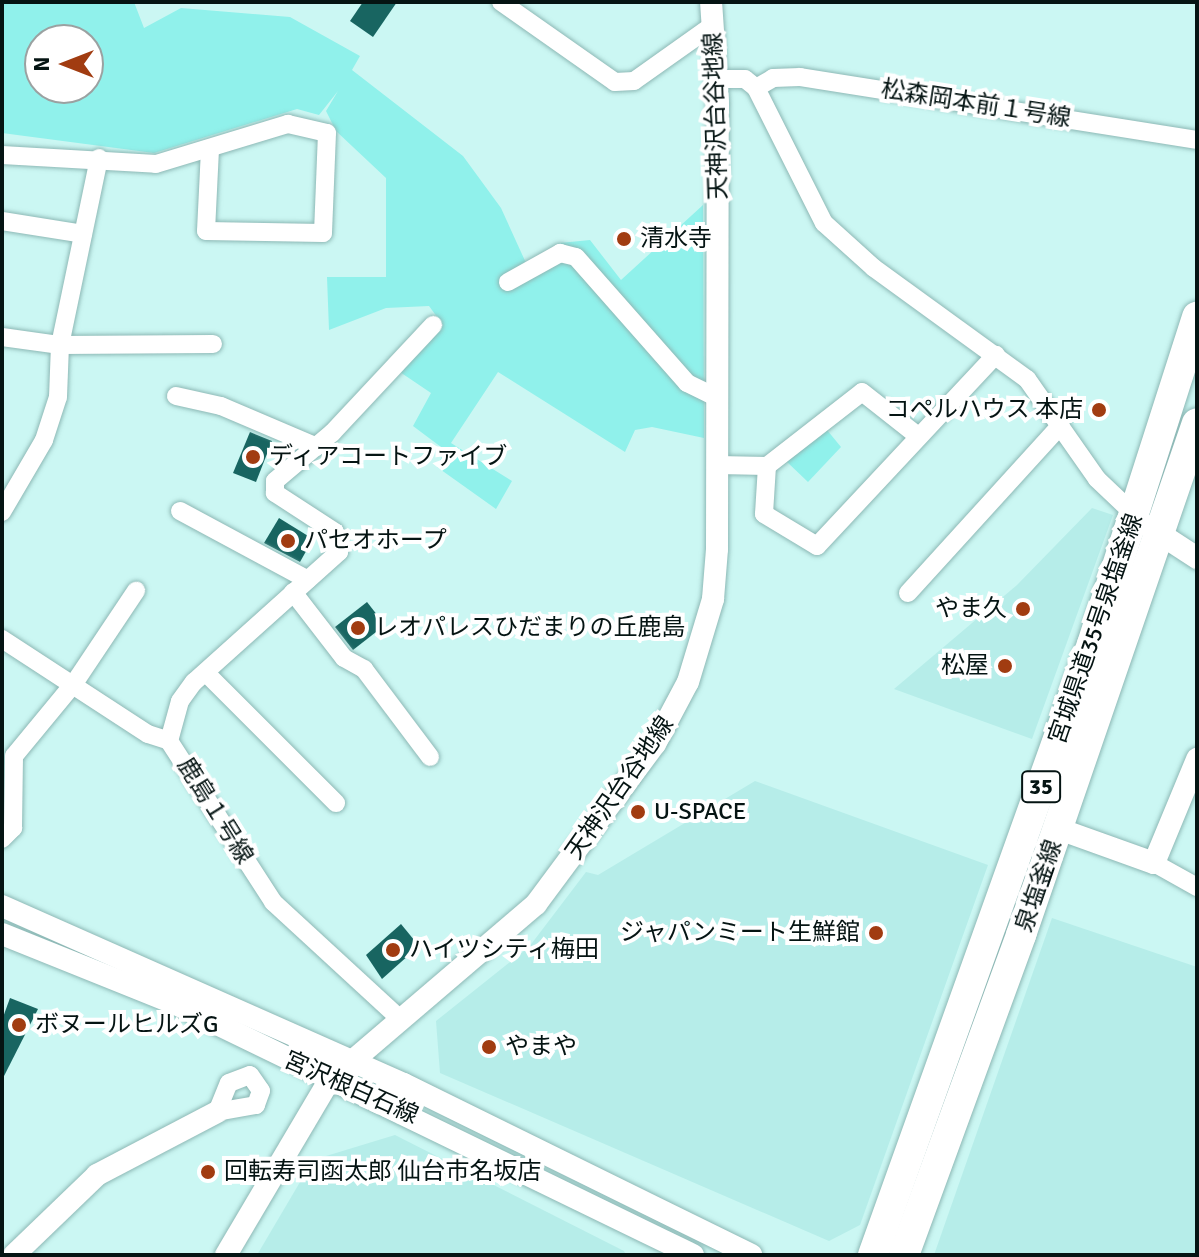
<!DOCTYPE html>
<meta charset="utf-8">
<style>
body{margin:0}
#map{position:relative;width:1199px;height:1257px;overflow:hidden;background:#cbf7f3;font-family:Signika,"Noto Sans JP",sans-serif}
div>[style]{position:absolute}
.built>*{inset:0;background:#b6ede9}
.green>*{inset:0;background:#90f1eb}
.building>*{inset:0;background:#186561}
.roads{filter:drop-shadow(0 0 2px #8db8b5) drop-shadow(0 0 2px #8db8b5)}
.minor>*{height:18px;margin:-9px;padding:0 9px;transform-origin:9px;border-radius:9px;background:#fff}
.tertiary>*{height:22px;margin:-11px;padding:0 11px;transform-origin:11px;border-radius:11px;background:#fff}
.primary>*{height:30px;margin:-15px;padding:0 15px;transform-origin:15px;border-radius:15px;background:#fff}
.dots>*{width:22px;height:22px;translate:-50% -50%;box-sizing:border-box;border:4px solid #fff;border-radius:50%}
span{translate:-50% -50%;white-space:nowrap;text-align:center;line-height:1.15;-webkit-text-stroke:8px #fff;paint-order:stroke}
.shield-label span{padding:2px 6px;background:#fff;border:2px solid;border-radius:6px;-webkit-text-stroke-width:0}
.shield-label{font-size:22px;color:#051413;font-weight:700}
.street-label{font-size:24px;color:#051413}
.poi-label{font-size:24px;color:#051413}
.left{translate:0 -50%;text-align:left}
.right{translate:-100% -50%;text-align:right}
.frame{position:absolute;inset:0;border:4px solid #051413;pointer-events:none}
.north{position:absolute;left:24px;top:24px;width:80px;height:80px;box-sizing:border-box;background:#fff;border:2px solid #9ba1a1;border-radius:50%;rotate:270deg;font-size:22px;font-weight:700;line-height:32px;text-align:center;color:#051413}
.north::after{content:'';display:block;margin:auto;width:28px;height:36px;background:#a13c11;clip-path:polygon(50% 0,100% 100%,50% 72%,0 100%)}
</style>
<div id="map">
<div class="built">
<i style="clip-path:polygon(1092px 508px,1113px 515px,1032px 739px,894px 689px,1017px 585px)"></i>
<i style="clip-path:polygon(755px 781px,988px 865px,860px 1225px,829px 1241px,440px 1073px,436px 1021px,529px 947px,586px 872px,598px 875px)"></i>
<i style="clip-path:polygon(1052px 918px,1197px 967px,1197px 1255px,934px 1255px)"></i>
<i style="clip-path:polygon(395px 1135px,624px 1251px,626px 1255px,257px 1255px,313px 1160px)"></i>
</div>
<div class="green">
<i style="clip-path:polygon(evenodd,2px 2px,134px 2px,144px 28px,181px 8px,290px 17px,360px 56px,352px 70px,463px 156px,501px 208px,526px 263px,560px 243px,590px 240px,621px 280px,703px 205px,704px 438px,652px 427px,635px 430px,625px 452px,498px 372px,451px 443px,512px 481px,496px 509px,437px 467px,445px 450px,413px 426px,431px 393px,397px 370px,443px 325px,429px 306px,386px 308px,329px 330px,327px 277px,386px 277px,386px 178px,336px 131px,326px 111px,338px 91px,319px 115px,297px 109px,154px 153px,2px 133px,2px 2px,40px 40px,88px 40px,88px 88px,40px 88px,40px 40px)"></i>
<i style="clip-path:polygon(827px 430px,841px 447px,808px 482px,786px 461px)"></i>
</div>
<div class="building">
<i style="clip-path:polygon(363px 2px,397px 2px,373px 37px,350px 21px)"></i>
<i style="clip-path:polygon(250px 432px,272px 441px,256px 482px,233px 473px)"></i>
<i style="clip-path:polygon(279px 518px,313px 539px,300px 562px,264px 543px)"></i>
<i style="clip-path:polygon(367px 602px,385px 625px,353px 650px,335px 627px)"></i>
<i style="clip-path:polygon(401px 924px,419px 946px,382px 979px,366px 955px)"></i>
<i style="clip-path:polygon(10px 998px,38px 1009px,2px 1080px,2px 1020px)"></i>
</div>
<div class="roads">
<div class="minor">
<i style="left:501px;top:2px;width:139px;rotate:35.1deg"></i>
<i style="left:615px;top:82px;width:19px;rotate:-3deg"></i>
<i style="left:634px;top:81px;width:97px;rotate:-35.3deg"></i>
<i style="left:717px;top:79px;width:28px"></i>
<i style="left:745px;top:79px;width:14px;rotate:39deg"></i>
<i style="left:756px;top:88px;width:151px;rotate:63.3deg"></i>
<i style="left:824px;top:223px;width:67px;rotate:42deg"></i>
<i style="left:874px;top:268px;width:189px;rotate:36deg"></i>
<i style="left:1027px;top:379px;width:122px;rotate:55deg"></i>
<i style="left:1097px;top:479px;width:52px;rotate:43.5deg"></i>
<i style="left:756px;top:88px;width:20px;rotate:-30deg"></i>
<i style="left:773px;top:78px;width:27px;rotate:-2deg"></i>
<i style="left:800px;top:77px;width:402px;rotate:9deg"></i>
<i style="left:2px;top:155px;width:154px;rotate:3.3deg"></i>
<i style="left:156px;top:164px;width:138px;rotate:-16.9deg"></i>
<i style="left:288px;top:124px;width:40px;rotate:13deg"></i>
<i style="left:327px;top:133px;width:100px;rotate:92.3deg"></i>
<i style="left:323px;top:233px;width:117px;rotate:-179deg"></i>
<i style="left:206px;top:231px;width:82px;rotate:-87.2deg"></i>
<i style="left:2px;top:221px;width:82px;rotate:9.1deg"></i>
<i style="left:508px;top:282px;width:60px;rotate:-29.1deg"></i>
<i style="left:560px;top:253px;width:16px;rotate:14deg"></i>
<i style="left:576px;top:257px;width:168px;rotate:48.6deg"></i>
<i style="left:687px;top:383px;width:34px;rotate:26deg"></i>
<i style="left:2px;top:337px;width:59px;rotate:7.9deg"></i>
<i style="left:60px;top:345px;width:153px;rotate:-0.4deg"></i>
<i style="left:176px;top:396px;width:46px;rotate:12.5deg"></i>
<i style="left:221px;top:406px;width:104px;rotate:23.1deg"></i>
<i style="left:718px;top:465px;width:49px;rotate:1.2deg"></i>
<i style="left:767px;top:466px;width:48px;rotate:93.6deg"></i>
<i style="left:764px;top:514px;width:62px;rotate:31.1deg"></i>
<i style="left:817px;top:546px;width:262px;rotate:-46.9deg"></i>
<i style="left:767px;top:466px;width:120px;rotate:-37.9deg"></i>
<i style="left:862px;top:392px;width:71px;rotate:38.2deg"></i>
<i style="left:180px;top:511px;width:145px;rotate:28.3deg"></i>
<i style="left:2px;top:512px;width:83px;rotate:-59.7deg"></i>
<i style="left:44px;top:440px;width:45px;rotate:-72deg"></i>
<i style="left:58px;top:397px;width:52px;rotate:-87.8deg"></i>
<i style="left:60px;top:345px;width:191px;rotate:-78.2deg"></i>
<i style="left:293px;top:592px;width:83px;rotate:52.3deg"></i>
<i style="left:344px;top:658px;width:23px;rotate:29deg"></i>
<i style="left:364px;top:669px;width:110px;rotate:53.1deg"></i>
<i style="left:908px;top:593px;width:227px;rotate:-47.7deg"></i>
<i style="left:2px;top:639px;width:174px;rotate:33.1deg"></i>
<i style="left:148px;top:734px;width:22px;rotate:18deg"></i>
<i style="left:169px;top:741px;width:192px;rotate:57.1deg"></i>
<i style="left:273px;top:902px;width:171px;rotate:42.6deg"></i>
<i style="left:206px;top:673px;width:184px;rotate:45deg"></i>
<i style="left:169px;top:741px;width:41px;rotate:-74.6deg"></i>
<i style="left:180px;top:701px;width:24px;rotate:-54deg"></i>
<i style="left:194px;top:682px;width:195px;rotate:-41.9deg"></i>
<i style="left:339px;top:552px;width:20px;rotate:-101deg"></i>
<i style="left:335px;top:532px;width:72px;rotate:-147deg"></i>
<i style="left:275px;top:493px;width:12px;rotate:-90deg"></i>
<i style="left:275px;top:481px;width:75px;rotate:-40.1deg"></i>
<i style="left:332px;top:433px;width:148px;rotate:-46.9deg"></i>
<i style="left:2px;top:839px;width:16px;rotate:-45deg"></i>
<i style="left:13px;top:828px;width:72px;rotate:-89.2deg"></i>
<i style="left:14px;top:756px;width:96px;rotate:-50.5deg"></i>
<i style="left:75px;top:682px;width:110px;rotate:-56.2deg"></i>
<i style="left:1154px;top:863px;width:49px;rotate:29.2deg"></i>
<i style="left:250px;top:1075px;width:19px;rotate:55deg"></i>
<i style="left:261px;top:1091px;width:15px;rotate:110deg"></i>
<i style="left:256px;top:1105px;width:40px;rotate:170deg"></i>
<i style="left:217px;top:1112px;width:31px;rotate:-68deg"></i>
<i style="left:229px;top:1083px;width:22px;rotate:-21deg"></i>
</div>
<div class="tertiary">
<i style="left:1148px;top:526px;width:59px;rotate:33.1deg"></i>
<i style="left:1059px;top:829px;width:101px;rotate:19.7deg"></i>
<i style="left:1154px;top:863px;width:113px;rotate:-67.5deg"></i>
<i style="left:2px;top:906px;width:440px;rotate:23.9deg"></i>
<i style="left:404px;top:1084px;width:387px;rotate:26.2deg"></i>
<i style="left:2px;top:934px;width:185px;rotate:21.9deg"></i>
<i style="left:174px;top:1003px;width:577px;rotate:25.9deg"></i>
<i style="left:14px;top:1255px;width:115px;rotate:-43.9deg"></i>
<i style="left:97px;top:1175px;width:136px;rotate:-27.7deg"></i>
<i style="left:226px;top:1255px;width:202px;rotate:-59.4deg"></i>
<i style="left:329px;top:1081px;width:272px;rotate:-40.5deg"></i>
<i style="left:536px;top:904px;width:199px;rotate:-53.4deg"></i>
<i style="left:655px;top:744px;width:70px;rotate:-62deg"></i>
<i style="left:688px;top:682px;width:87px;rotate:-73.2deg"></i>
<i style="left:713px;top:599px;width:50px;rotate:-85.4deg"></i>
<i style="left:717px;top:549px;width:445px;rotate:-89.9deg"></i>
<i style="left:718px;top:104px;width:102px;rotate:-93.9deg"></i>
</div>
<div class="primary">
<i style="left:873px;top:1255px;width:649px;rotate:-70.28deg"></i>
<i style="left:1092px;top:644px;width:344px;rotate:-72.2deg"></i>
<i style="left:904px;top:1255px;width:341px;rotate:-69.9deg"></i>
<i style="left:1021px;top:935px;width:541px;rotate:-71.03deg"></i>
</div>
</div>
<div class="dots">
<i style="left:624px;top:239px;background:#a13c11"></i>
<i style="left:1099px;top:410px;background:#a13c11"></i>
<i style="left:253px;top:457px;background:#a13c11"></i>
<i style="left:288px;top:541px;background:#a13c11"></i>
<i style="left:1023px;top:609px;background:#a13c11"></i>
<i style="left:358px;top:628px;background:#a13c11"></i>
<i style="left:1005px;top:666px;background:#a13c11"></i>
<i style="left:638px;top:812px;background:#a13c11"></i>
<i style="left:876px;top:933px;background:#a13c11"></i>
<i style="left:393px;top:950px;background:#a13c11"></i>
<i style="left:19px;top:1025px;background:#a13c11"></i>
<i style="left:489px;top:1047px;background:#a13c11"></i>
<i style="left:208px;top:1172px;background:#a13c11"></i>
</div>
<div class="shield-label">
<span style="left:1041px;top:787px">35</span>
</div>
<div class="street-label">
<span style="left:976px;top:104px;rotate:9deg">松森岡本前１号線</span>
<span style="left:716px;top:116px;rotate:-92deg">天神沢台谷地線</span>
<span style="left:1096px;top:629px;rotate:-71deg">宮城県道35号泉塩釜線</span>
<span style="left:620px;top:788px;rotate:-55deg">天神沢台谷地線</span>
<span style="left:215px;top:811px;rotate:58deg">鹿島１号線</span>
<span style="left:1039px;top:886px;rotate:-71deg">泉塩釜線</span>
<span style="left:351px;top:1088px;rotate:24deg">宮沢根白石線</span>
</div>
<div class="poi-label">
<span class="left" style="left:640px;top:239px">清水寺</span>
<span class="right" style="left:1083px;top:410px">コペルハウス 本店</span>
<span class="left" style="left:269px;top:457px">ディアコートファイブ</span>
<span class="left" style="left:304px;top:541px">パセオホープ</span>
<span class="right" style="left:1007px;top:609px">やま久</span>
<span class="left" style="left:374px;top:628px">レオパレスひだまりの丘鹿島</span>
<span class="right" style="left:989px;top:666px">松屋</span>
<span class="left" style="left:654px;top:812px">U-SPACE</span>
<span class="right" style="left:860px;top:933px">ジャパンミート生鮮館</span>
<span class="left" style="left:409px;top:950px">ハイツシティ梅田</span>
<span class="left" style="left:35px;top:1025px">ボヌールヒルズG</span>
<span class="left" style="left:505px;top:1047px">やまや</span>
<span class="left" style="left:224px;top:1172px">回転寿司函太郎 仙台市名坂店</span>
</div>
<div class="frame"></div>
<div class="north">N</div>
</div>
